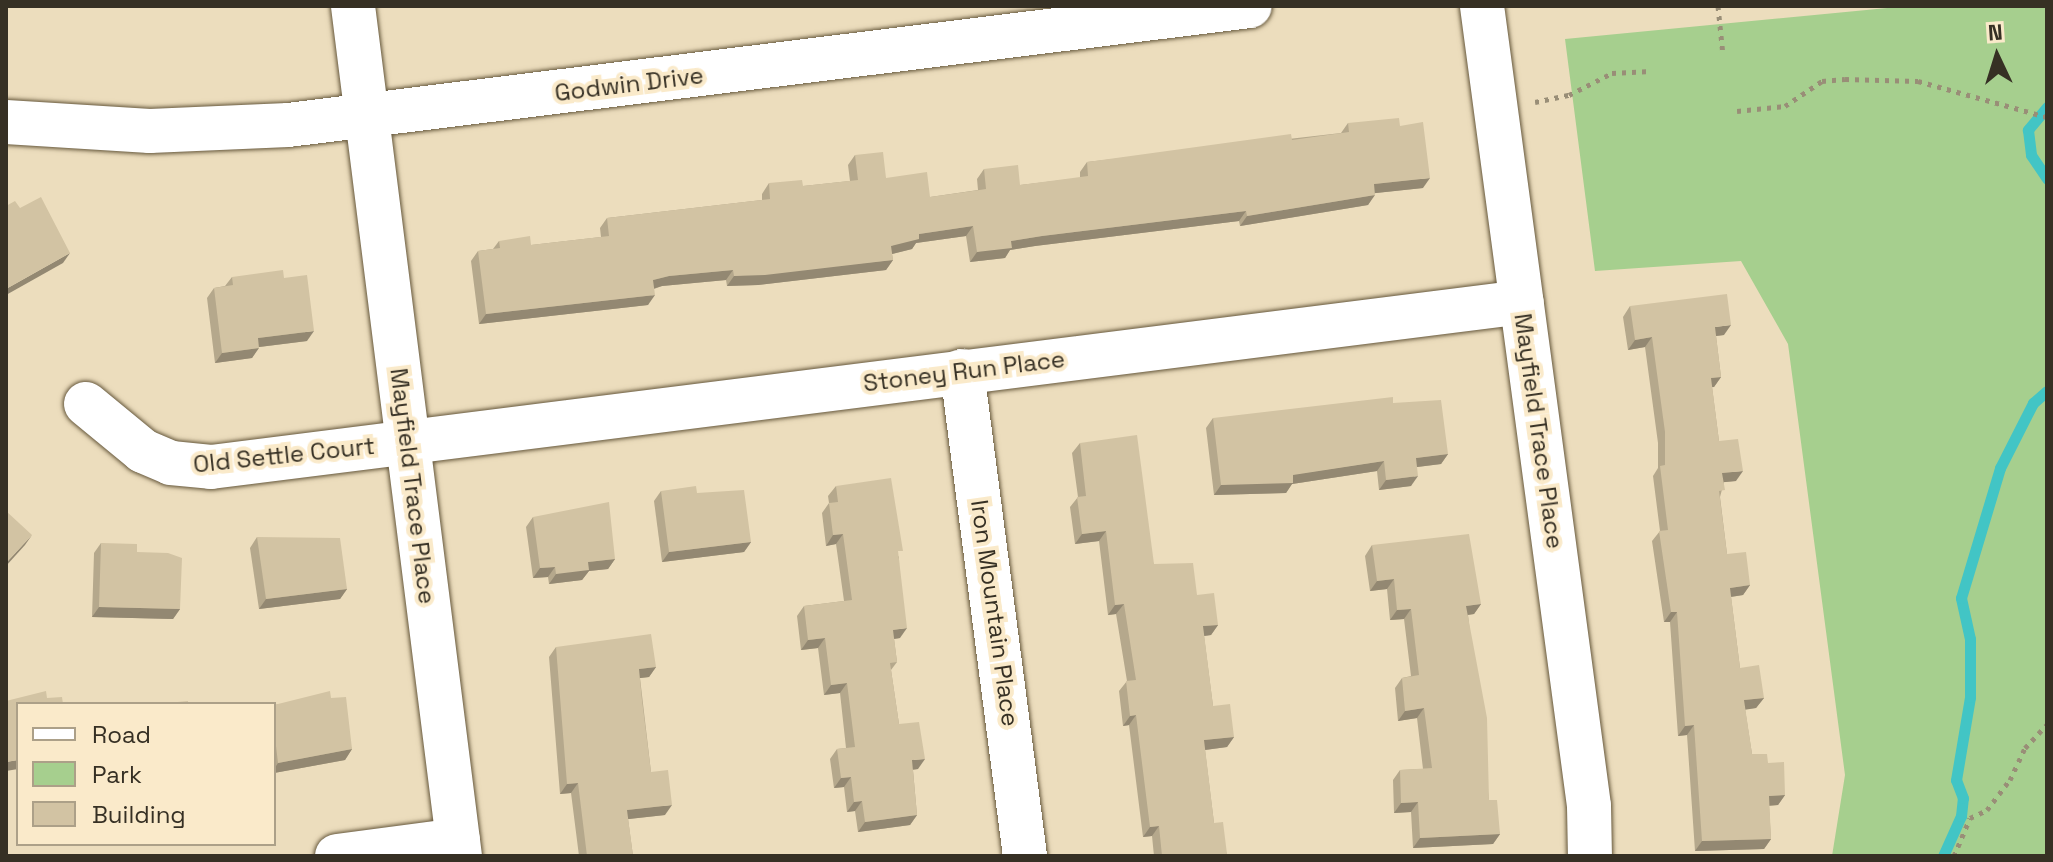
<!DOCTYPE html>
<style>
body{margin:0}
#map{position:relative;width:2053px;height:862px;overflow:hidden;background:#ecddbd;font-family:"Space Grotesk",sans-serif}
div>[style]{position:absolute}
.green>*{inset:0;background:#a6cf8e}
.stream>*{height:11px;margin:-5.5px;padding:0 5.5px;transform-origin:5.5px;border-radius:5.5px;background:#42c5c5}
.path>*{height:5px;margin-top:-2.5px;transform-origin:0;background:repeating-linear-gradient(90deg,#998e77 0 4px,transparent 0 10px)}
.roads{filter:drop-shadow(0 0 2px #66583c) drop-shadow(0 0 2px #66583c)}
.minor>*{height:44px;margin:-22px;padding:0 22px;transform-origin:22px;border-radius:22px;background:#fff}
.wall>*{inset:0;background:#b5a88c}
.shaded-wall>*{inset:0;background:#938872}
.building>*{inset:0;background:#d2c3a3}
span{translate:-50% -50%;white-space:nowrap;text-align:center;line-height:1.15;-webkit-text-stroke:8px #faeaca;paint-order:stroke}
.street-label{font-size:24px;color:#363024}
.frame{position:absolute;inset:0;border:8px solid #363024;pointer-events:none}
.legend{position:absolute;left:16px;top:702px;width:260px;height:144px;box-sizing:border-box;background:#faeaca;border:2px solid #aca088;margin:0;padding:10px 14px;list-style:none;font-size:24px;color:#363024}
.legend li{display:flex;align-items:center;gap:16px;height:40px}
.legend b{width:40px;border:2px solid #aca088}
.north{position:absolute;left:1957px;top:16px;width:80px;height:80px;-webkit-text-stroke:6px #faeaca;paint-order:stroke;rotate:356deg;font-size:22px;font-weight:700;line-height:32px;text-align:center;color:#363024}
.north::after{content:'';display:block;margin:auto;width:28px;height:36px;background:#363024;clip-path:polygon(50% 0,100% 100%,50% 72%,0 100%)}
</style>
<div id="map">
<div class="green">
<i style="clip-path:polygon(1908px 6px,2047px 6px,2047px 856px,1832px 856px,1845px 775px,1788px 344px,1741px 261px,1595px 271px,1565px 39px)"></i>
</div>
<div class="stream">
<i style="left:2047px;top:107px;width:30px;rotate:130deg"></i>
<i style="left:2028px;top:130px;width:25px;rotate:83deg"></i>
<i style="left:2031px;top:155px;width:29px;rotate:56deg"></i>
<i style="left:1943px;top:856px;width:44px;rotate:-65.8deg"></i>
<i style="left:1961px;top:816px;width:18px;rotate:-84deg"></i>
<i style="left:1963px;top:798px;width:19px;rotate:-111deg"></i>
<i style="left:1956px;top:780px;width:84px;rotate:-80.4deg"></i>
<i style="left:1970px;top:697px;width:58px;rotate:-90deg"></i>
<i style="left:1970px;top:639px;width:42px;rotate:-102.4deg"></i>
<i style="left:1961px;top:598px;width:136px;rotate:-73.3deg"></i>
<i style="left:2000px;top:468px;width:73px;rotate:-63.1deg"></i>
<i style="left:2033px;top:403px;width:18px;rotate:-41deg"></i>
</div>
<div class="path">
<i style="left:1718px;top:6px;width:49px;rotate:84.2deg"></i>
<i style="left:1535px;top:102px;width:35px;rotate:-12deg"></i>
<i style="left:1569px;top:95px;width:48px;rotate:-27.1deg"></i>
<i style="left:1612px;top:73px;width:39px;rotate:-3deg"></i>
<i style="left:1737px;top:111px;width:48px;rotate:-5.9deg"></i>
<i style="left:1785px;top:106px;width:45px;rotate:-34deg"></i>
<i style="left:1822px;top:81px;width:23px;rotate:-5deg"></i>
<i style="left:1845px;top:79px;width:73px;rotate:1.6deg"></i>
<i style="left:1918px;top:81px;width:134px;rotate:15.6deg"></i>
<i style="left:1954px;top:856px;width:41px;rotate:-67.2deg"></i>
<i style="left:1970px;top:818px;width:19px;rotate:-25deg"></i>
<i style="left:1987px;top:810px;width:38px;rotate:-53deg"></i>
<i style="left:2010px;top:780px;width:35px;rotate:-65deg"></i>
<i style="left:2025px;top:748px;width:33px;rotate:-47deg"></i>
</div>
<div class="roads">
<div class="minor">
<i style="left:353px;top:6px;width:857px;rotate:82.83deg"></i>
<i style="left:1482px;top:6px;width:807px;rotate:82.38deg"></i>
<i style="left:1589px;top:806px;width:50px;rotate:88.9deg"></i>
<i style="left:6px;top:122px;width:144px;rotate:3.6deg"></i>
<i style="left:150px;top:131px;width:138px;rotate:-2.5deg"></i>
<i style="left:288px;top:125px;width:969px;rotate:-7.05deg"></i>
<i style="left:962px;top:371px;width:489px;rotate:82.6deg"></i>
<i style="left:86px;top:404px;width:74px;rotate:39.5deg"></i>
<i style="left:143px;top:451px;width:30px;rotate:23deg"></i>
<i style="left:171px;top:463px;width:40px;rotate:5.7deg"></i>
<i style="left:211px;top:467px;width:1321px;rotate:-7.17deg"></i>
<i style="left:337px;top:856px;width:122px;rotate:-7.5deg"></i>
</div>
</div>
<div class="wall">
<i style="clip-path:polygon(1348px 123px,1400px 126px,1423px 188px,1375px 193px,1368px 205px,1240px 226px,1239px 221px,1035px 246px,1010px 250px,1005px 258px,970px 262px,966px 236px,916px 243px,912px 249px,892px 254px,893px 260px,886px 270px,758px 285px,727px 286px,726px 280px,662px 286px,654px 289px,648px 305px,479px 324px,471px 261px,478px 251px,493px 249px,499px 241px,531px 245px,601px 237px,600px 228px,607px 218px,762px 200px,762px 194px,769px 183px,803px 186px,850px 181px,848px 165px,855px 155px,886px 178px,930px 197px,978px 190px,977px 179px,984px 169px,1020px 185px,1080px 178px,1080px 172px,1087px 162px,1341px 133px)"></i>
<i style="clip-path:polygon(232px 277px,284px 278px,307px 341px,259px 347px,252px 358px,215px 363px,207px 298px,214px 288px,225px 286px)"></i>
<i style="clip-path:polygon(1630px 306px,1724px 335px,1716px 336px,1721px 377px,1714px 387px,1712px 387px,1719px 441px,1736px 481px,1724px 482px,1720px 497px,1727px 554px,1750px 585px,1743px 595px,1731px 597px,1740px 668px,1764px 698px,1756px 708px,1745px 709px,1752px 754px,1768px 763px,1785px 795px,1778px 805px,1769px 806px,1771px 839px,1764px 849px,1695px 851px,1687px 735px,1678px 736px,1670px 622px,1664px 622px,1652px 541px,1660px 531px,1653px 476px,1658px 468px,1658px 443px,1645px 347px,1628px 350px,1623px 317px)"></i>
<i style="clip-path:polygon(1213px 418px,1448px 454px,1441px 464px,1417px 467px,1411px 486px,1379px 490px,1377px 471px,1292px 484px,1286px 493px,1214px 495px,1206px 428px)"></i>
<i style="clip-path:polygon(1080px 443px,1154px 564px,1197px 595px,1218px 625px,1211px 635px,1204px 636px,1213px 706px,1234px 737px,1227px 747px,1205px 750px,1214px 823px,1227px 854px,1225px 856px,1154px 856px,1152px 836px,1143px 837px,1129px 725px,1123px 726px,1119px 691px,1127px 681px,1116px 614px,1108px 615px,1099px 541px,1075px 544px,1070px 507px,1078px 497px,1072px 453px)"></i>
<i style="clip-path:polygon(836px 486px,899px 557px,900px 638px,894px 639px,897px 662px,891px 670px,899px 724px,918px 769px,913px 770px,917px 815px,910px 825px,858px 832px,855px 811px,847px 812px,844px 787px,834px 788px,830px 759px,837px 749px,846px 748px,840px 693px,824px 695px,818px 648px,801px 650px,797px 616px,804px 606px,844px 601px,836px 544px,826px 546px,822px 513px,829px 503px,828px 496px)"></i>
<i style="clip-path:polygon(661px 491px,697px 493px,751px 542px,744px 552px,662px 562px,654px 501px)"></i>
<i style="clip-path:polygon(533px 517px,615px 559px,608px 569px,589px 571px,582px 580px,549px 584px,548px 577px,533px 578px,526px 527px)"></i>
<i style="clip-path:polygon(257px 537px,347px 589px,340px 599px,259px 609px,250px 548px)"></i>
<i style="clip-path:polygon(101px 543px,137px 552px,180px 609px,173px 619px,92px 617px,94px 553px)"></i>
<i style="clip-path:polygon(1372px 545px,1481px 604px,1474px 614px,1468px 615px,1489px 800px,1500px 834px,1493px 844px,1413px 848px,1411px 812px,1394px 813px,1393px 780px,1400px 770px,1423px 769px,1417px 718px,1398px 721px,1395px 688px,1402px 678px,1411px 676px,1404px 619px,1390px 620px,1387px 589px,1370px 591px,1365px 556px)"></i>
<i style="clip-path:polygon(556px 647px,656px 667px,649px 677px,640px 678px,651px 772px,665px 815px,628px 819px,633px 856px,579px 856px,571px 793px,560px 794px,549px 657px)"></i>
<i style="clip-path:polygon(331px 698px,352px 749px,345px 760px,274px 773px,274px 705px)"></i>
</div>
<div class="shaded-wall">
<i style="clip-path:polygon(1430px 178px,1423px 188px,1367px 194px,1374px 184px)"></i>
<i style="clip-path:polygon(1375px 195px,1368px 205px,1240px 226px,1247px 216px)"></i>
<i style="clip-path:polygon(1246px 211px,1239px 221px,1035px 246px,1010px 250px,1005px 258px,970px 262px,977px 252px,1011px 241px,1042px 236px)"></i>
<i style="clip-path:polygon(973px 226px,966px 236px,916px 243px,912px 249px,884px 256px,891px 246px,919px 234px)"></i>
<i style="clip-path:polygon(70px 253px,63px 263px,6px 295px,6px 289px)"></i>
<i style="clip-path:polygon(893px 260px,886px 270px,758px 285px,727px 286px,734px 276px)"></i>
<i style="clip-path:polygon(733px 270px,726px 280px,662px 286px,646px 291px,653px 280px,669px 276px)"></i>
<i style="clip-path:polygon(655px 295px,648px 305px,479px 324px,486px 314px)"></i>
<i style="clip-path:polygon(1731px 325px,1724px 335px,1708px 337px,1715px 327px)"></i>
<i style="clip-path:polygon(314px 331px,307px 341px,251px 348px,258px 338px)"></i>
<i style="clip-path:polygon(1652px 337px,1645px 347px,1628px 350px,1635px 340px)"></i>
<i style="clip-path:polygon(259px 348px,252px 358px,215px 363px,222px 353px)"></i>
<i style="clip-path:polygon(1721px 377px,1714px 387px,1704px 388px,1711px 378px)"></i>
<i style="clip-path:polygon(1448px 454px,1441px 464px,1409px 468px,1416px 458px)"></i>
<i style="clip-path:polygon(1384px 461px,1377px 471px,1292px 484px,1286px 493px,1214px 495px,1221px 485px)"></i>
<i style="clip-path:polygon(1743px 471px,1736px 481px,1715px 483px,1722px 473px)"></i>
<i style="clip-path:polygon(1418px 476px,1411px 486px,1379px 490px,1386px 480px)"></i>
<i style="clip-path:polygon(1106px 531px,1099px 541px,1075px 544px,1082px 534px)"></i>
<i style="clip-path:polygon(843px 534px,836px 544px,826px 546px,833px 535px)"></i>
<i style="clip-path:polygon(32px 535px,25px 545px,6px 566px,6px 563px)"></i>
<i style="clip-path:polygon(751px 542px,744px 552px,662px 562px,669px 552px)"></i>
<i style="clip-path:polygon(615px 559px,608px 569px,589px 571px,582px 580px,549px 584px,556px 574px,588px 562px)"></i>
<i style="clip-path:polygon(555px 567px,548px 577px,533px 578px,540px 568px)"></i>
<i style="clip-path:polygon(1394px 579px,1387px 589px,1370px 591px,1377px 581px)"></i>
<i style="clip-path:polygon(1750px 585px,1743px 595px,1723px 598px,1730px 588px)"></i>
<i style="clip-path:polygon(347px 589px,340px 599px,259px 609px,266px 599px)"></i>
<i style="clip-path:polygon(1124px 604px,1116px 614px,1108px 615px,1115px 605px)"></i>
<i style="clip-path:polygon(1481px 604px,1474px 614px,1459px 616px,1466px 606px)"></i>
<i style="clip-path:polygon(99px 607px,180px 609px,173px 619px,92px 617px)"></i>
<i style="clip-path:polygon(1411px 609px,1404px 619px,1390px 620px,1397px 610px)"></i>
<i style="clip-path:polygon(1671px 612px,1677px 612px,1670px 622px,1664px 622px)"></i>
<i style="clip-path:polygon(1218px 625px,1211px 635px,1196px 637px,1203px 626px)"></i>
<i style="clip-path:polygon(907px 628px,900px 638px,886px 640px,893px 630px)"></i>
<i style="clip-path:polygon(825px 638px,818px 648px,801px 650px,808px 640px)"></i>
<i style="clip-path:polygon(656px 667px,649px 677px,632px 679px,639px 669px)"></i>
<i style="clip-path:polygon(847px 683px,840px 693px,824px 695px,831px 685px)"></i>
<i style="clip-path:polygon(1764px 698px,1756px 708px,1737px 711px,1744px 700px)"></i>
<i style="clip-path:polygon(1424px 708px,1417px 718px,1398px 721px,1405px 711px)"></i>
<i style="clip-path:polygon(1136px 715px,1129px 725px,1123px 726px,1130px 716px)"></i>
<i style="clip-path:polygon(1694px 725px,1687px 735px,1678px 736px,1685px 726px)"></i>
<i style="clip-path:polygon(1234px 737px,1227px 747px,1197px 751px,1204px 740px)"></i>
<i style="clip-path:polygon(352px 749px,345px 760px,274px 773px,274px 769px,278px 763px)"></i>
<i style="clip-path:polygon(925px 759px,918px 769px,905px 770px,912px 760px)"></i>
<i style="clip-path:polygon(18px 760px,18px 769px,6px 771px,6px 762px)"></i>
<i style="clip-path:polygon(851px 777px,844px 787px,834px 788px,841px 778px)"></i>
<i style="clip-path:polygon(578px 783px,571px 793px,560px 794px,567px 784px)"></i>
<i style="clip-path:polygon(1785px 795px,1778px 805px,1762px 806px,1769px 796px)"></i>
<i style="clip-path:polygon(862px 801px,855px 811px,847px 812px,854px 802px)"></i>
<i style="clip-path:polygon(1418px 802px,1411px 812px,1394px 813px,1401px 803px)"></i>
<i style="clip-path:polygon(672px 805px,665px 815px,620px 820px,627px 810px)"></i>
<i style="clip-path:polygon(917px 815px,910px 825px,858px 832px,865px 822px)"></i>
<i style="clip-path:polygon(1159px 826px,1152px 836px,1143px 837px,1150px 827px)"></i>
<i style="clip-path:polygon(1500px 834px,1493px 844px,1413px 848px,1420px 838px)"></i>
<i style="clip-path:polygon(1771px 839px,1764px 849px,1695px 851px,1702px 841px)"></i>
</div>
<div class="building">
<i style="clip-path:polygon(1399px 118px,1400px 126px,1423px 122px,1430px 178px,1374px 184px,1375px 195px,1247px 216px,1246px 211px,1042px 236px,1011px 241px,1012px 248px,977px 252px,973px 226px,919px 234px,919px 239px,891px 246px,893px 260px,765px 275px,734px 276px,733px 270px,669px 276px,653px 280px,655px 295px,486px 314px,478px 251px,500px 248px,499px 241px,530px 236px,531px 245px,609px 236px,607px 218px,770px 199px,769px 183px,802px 180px,803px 186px,858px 180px,855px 155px,883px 152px,886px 178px,927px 172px,930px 197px,986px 189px,984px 169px,1018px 165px,1020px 185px,1088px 176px,1087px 162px,1291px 134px,1292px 140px,1349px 132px,1348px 123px)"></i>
<i style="clip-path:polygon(41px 197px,70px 253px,6px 289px,6px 206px,15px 201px,20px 208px)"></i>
<i style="clip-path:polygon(283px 270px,284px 278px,307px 275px,314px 331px,258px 338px,259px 348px,222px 353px,214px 288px,233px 285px,232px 277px)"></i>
<i style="clip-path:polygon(1727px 294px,1731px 325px,1715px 327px,1721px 377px,1711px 378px,1719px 441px,1738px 439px,1743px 471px,1722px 473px,1725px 490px,1719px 491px,1727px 554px,1746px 552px,1750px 585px,1730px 588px,1740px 668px,1759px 665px,1764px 698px,1744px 700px,1752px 754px,1767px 754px,1768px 763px,1784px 762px,1785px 795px,1769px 796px,1771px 839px,1702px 841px,1694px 725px,1685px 726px,1677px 612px,1671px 612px,1659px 531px,1668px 530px,1660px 466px,1665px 465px,1665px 432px,1652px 337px,1635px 340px,1630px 306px)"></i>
<i style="clip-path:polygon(1393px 397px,1393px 403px,1441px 400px,1448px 454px,1416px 458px,1418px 476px,1386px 480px,1384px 461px,1293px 475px,1293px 483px,1221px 485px,1213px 418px)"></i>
<i style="clip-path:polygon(1137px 435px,1154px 564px,1193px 563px,1197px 595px,1214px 593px,1218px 625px,1203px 626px,1213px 706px,1230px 704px,1234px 737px,1204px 740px,1214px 823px,1223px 822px,1227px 854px,1218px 856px,1162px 856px,1159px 826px,1150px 827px,1136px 715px,1130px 716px,1126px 681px,1136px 680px,1124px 604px,1115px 605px,1106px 531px,1082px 534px,1077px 497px,1086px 496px,1080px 443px)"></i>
<i style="clip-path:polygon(891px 478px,903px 551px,898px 551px,907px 628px,893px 630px,897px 662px,890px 663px,899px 724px,919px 722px,925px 759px,912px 760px,917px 815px,865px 822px,862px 801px,854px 802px,851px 777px,841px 778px,837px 749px,855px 747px,847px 683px,831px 685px,825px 638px,808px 640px,804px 606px,852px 600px,843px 534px,833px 535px,829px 503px,838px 502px,836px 486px)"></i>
<i style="clip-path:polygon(696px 486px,697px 493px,744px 490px,751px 542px,669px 552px,661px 491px)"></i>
<i style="clip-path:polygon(609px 502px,615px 559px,588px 562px,589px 570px,556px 574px,555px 567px,540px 568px,533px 517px)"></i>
<i style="clip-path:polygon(6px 511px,32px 535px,6px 563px)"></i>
<i style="clip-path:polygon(1469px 534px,1481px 604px,1466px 606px,1487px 718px,1489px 800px,1497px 800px,1500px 834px,1420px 838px,1418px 802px,1401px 803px,1400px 770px,1432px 768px,1424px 708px,1405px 711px,1402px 678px,1419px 675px,1411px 609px,1397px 610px,1394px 579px,1377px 581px,1372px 545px)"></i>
<i style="clip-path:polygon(257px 537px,340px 538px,347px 589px,266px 599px)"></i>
<i style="clip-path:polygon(101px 543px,137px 544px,137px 552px,168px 553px,182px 558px,180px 609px,99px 607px)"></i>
<i style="clip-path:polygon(651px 634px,656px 667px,639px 669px,642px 700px,651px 772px,668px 770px,672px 805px,627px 810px,633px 856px,587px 856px,578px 783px,567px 784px,556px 647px)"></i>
<i style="clip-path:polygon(46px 691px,47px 698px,62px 697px,63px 704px,18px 704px,18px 760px,6px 762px,6px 701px)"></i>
<i style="clip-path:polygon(330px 691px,331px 698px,346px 697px,352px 749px,278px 763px,274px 729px,274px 705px)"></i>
<i style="clip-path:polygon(188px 701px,188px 704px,157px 704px)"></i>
</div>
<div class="street-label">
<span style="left:629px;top:84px;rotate:-7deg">Godwin Drive</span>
<span style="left:964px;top:371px;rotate:-7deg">Stoney Run Place</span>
<span style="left:1539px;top:431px;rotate:82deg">Mayfield Trace Place</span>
<span style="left:284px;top:455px;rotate:-6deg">Old Settle Court</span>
<span style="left:413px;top:486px;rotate:83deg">Mayfield Trace Place</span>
<span style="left:995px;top:613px;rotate:82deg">Iron Mountain Place</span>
</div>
<div class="frame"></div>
<ul class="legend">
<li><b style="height:10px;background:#fff"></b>Road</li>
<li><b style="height:22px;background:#a6cf8e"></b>Park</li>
<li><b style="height:22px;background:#d2c3a3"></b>Building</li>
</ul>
<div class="north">N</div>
</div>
